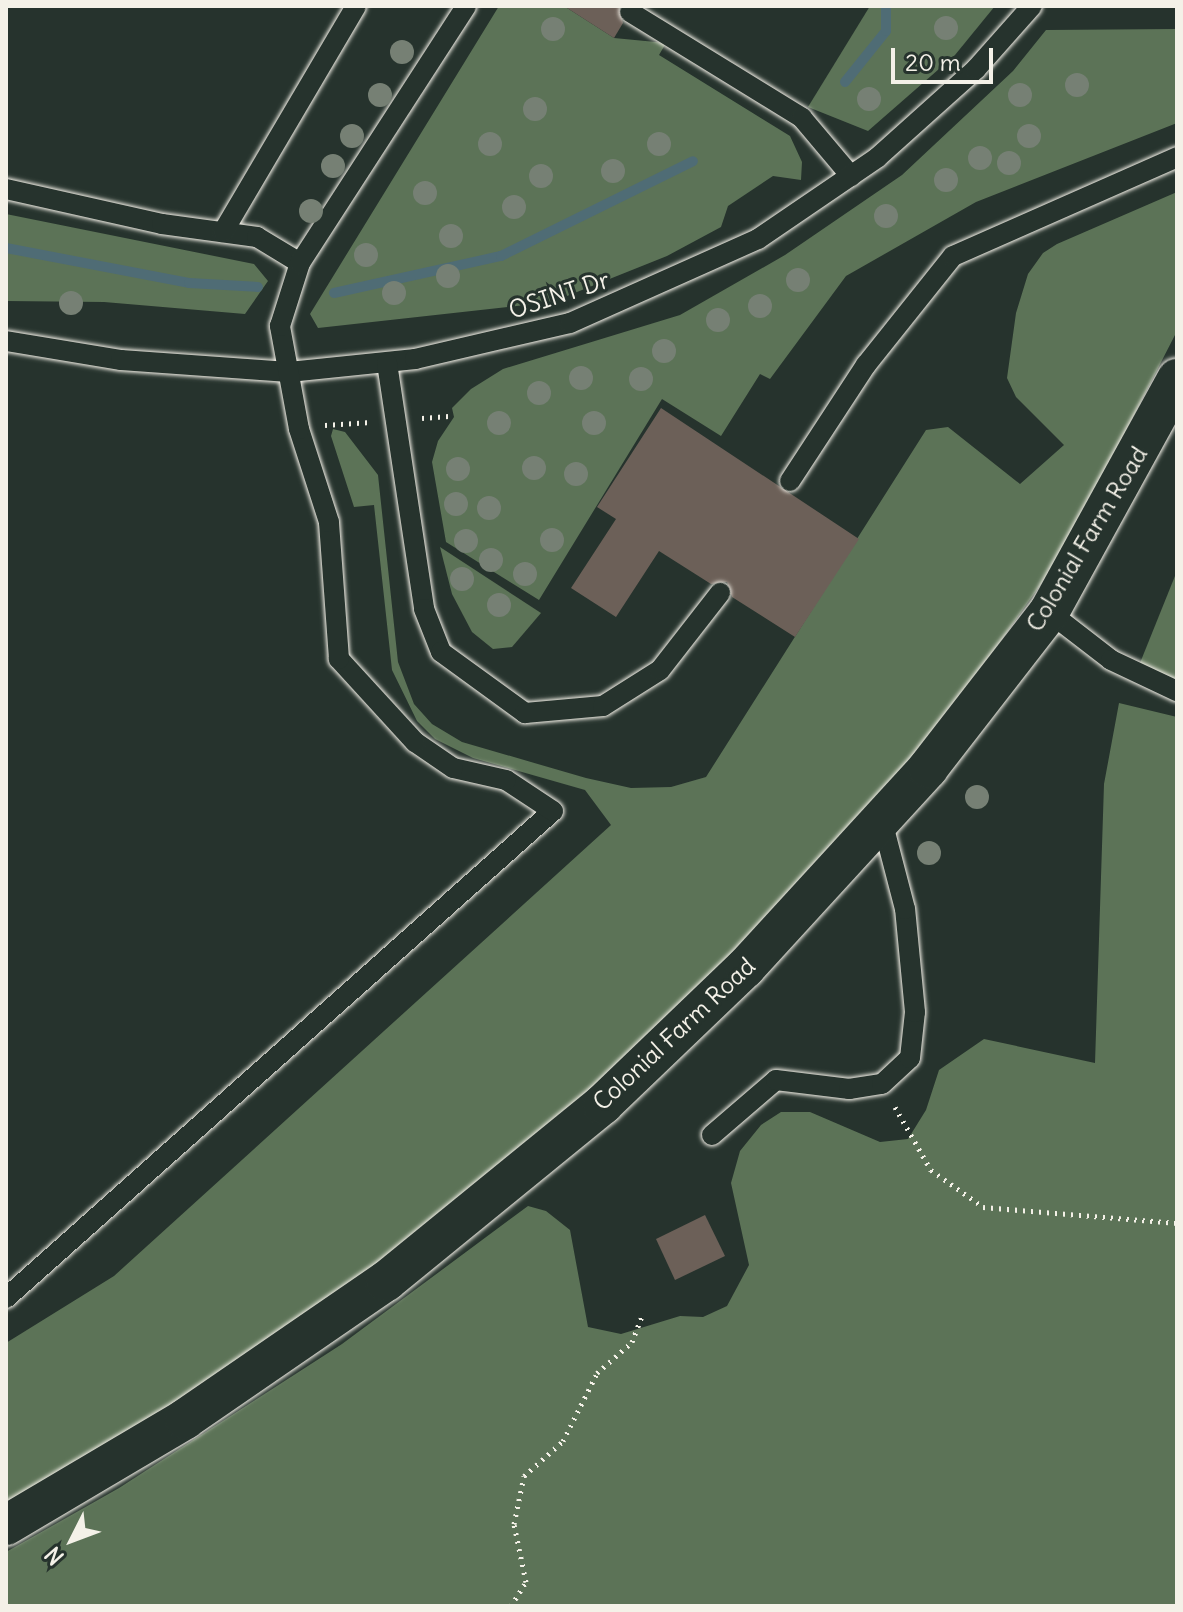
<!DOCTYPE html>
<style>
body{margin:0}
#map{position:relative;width:1183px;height:1612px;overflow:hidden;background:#26332d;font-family:Delius,sans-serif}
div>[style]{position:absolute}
.green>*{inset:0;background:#5c7357}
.stream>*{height:10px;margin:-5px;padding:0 5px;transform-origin:5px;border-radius:5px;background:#4f6c75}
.building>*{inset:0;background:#6c6058}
.path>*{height:5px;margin-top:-2.5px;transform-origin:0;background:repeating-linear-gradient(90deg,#f4f1e8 0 2px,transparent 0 8px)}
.roads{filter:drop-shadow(0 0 2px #f4f1e8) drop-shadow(0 0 2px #f4f1e8)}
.lane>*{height:20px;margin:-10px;padding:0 10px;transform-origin:10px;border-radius:10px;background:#26332d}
.street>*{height:40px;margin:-20px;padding:0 20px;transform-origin:20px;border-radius:20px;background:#26332d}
.trees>*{width:24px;height:24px;margin:-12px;border-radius:50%;background:#768074}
span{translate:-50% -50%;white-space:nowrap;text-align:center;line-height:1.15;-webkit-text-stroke:6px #26332d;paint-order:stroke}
.street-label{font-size:24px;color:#f4f1e8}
.frame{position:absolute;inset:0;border:8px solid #f4f1e8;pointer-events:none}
.north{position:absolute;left:32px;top:1500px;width:80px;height:80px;-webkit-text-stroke:6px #26332d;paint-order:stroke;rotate:228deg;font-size:22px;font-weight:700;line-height:32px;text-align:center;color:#f4f1e8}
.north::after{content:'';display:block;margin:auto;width:28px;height:36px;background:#f4f1e8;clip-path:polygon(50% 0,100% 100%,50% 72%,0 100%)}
.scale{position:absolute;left:891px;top:48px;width:102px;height:36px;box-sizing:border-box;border:4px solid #f4f1e8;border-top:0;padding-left:10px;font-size:24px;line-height:28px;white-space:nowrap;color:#f4f1e8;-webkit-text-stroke:6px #26332d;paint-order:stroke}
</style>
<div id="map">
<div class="green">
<i style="clip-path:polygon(499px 6px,564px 6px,614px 38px,666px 43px,659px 55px,790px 136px,802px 162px,801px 180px,773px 176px,728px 206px,721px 227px,667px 256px,552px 302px,318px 328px,310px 314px)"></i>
<i style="clip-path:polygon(870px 6px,995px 6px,955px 55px,868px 131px,808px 107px)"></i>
<i style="clip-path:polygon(1177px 29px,1177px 123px,976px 202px,846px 276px,770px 379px,760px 374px,721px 436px,662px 399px,539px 600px,446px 542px,432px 462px,438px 441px,454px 417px,452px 408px,471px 389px,503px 369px,680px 315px,785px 255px,902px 175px,1013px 71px,1046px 30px)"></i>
<i style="clip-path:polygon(1177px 192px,1175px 335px,1063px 553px,919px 756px,745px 949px,596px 1087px,373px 1271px,6px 1513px,6px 1343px,114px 1276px,611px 825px,585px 790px,473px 758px,435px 739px,417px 721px,392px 670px,374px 505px,354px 507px,331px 436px,333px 429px,345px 432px,378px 475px,398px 662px,414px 704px,432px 724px,462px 742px,586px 778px,631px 788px,671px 787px,706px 777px,926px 430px,948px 427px,1020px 484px,1064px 445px,1016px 397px,1007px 378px,1016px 313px,1028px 274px,1043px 253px,1057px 244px)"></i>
<i style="clip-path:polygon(6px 214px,254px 264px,268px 281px,245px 314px,104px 302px,6px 301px)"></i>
<i style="clip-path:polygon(440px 547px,541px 613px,512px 647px,493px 649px,472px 632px,452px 594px)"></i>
<i style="clip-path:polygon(1177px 571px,1177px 681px,1140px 663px)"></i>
<i style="clip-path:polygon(1119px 703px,1177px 717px,1177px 1606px,6px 1606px,6px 1552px,119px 1488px,342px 1344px,528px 1206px,546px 1211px,570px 1230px,588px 1327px,621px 1334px,680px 1316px,703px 1317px,727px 1306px,749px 1265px,731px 1183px,740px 1151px,761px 1125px,781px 1112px,810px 1112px,880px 1142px,908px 1139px,926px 1110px,939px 1070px,984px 1039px,1095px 1063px,1104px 784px)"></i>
</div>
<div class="stream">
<i style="left:845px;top:82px;width:65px;rotate:-51.2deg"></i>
<i style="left:886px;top:31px;width:25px;rotate:-90deg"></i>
<i style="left:6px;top:248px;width:186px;rotate:10.8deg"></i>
<i style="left:189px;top:283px;width:69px;rotate:3.3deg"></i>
<i style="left:334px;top:293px;width:171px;rotate:-12.5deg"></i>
<i style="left:501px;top:256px;width:214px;rotate:-26.3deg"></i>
</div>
<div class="building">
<i style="clip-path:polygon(564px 6px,619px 6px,623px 23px,614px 38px)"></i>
<i style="clip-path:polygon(661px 408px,859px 539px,795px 637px,732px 597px,727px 582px,711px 584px,659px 551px,616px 617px,571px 588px,616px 519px,597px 507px)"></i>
<i style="clip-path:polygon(705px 1215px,725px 1256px,675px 1280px,656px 1239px)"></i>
</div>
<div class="path">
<i style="left:422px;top:418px;width:27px;rotate:-4deg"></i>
<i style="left:325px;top:425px;width:46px;rotate:-3.7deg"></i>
<i style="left:895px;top:1107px;width:73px;rotate:60.3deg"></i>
<i style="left:931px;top:1170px;width:64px;rotate:35.4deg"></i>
<i style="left:983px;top:1207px;width:195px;rotate:4.7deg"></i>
<i style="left:511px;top:1606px;width:28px;rotate:-58deg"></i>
<i style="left:526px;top:1582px;width:59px;rotate:-101.7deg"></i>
<i style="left:514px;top:1524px;width:49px;rotate:-78.2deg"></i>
<i style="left:524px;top:1476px;width:52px;rotate:-41.9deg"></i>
<i style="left:563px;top:1441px;width:76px;rotate:-63.4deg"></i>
<i style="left:597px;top:1373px;width:47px;rotate:-41.5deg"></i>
<i style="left:632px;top:1342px;width:28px;rotate:-69deg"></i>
</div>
<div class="roads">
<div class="lane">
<i style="left:630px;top:12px;width:202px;rotate:31.6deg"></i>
<i style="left:802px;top:118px;width:76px;rotate:49.8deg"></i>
<i style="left:6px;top:189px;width:160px;rotate:12.6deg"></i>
<i style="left:162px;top:224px;width:96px;rotate:7.8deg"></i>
<i style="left:257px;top:237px;width:50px;rotate:31.2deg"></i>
<i style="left:223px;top:232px;width:262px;rotate:-59.5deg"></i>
<i style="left:6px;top:341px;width:117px;rotate:9.4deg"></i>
<i style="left:121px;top:360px;width:168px;rotate:4.1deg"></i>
<i style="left:289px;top:372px;width:127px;rotate:-5.9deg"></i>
<i style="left:415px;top:359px;width:159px;rotate:-13.1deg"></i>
<i style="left:570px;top:323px;width:206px;rotate:-24.1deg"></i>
<i style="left:758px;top:239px;width:145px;rotate:-34.3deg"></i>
<i style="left:878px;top:157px;width:132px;rotate:-41.9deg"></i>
<i style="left:976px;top:69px;width:84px;rotate:-48.4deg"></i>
<i style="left:387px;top:363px;width:249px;rotate:81.4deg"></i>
<i style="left:424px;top:609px;width:46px;rotate:68.4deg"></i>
<i style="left:441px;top:652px;width:104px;rotate:36deg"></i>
<i style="left:525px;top:713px;width:78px;rotate:-5.1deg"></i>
<i style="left:603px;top:706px;width:67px;rotate:-32.3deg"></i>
<i style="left:660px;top:670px;width:98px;rotate:-52.1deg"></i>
<i style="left:790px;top:481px;width:139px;rotate:-56.8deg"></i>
<i style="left:866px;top:365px;width:139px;rotate:-51.4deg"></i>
<i style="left:953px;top:256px;width:245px;rotate:-23.8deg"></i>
<i style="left:1049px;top:612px;width:78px;rotate:37.7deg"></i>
<i style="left:1111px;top:660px;width:73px;rotate:25.2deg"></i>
<i style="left:712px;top:1135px;width:84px;rotate:-40.7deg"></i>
<i style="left:776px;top:1080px;width:74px;rotate:7deg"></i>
<i style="left:849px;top:1089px;width:33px;rotate:-9deg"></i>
<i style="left:882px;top:1084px;width:38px;rotate:-43deg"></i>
<i style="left:910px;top:1058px;width:46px;rotate:-83.8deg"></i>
<i style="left:915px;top:1012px;width:103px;rotate:-95.5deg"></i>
<i style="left:905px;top:909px;width:91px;rotate:-104.6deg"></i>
<i style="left:6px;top:1298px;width:732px;rotate:-41.68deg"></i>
<i style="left:553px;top:811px;width:56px;rotate:-146.6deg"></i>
<i style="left:506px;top:780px;width:54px;rotate:-167.2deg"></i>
<i style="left:453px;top:768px;width:46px;rotate:-145.6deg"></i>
<i style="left:415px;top:742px;width:113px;rotate:-132.5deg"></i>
<i style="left:339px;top:659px;width:137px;rotate:-94.2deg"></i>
<i style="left:329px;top:522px;width:98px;rotate:-107.9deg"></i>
<i style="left:299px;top:429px;width:105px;rotate:-100.5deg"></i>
<i style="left:280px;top:326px;width:66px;rotate:-72.4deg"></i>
<i style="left:300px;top:263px;width:306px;rotate:-57.1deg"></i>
</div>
<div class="street">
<i style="left:6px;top:1525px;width:208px;rotate:-30.6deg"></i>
<i style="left:185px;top:1419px;width:244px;rotate:-34.5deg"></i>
<i style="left:386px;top:1281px;width:280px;rotate:-39.2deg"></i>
<i style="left:603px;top:1104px;width:197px;rotate:-43.8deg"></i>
<i style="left:745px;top:968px;width:271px;rotate:-47.5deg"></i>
<i style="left:928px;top:768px;width:197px;rotate:-52.2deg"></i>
<i style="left:1049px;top:612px;width:266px;rotate:-61.2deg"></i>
</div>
</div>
<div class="trees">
<i style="left:946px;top:28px"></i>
<i style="left:553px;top:29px"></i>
<i style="left:402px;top:52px"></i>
<i style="left:1077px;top:85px"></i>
<i style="left:380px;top:95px"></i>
<i style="left:1020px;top:95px"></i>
<i style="left:869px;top:99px"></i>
<i style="left:535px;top:109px"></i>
<i style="left:352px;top:136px"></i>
<i style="left:1029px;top:136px"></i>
<i style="left:490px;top:144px"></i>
<i style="left:659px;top:144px"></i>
<i style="left:980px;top:158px"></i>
<i style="left:1009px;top:163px"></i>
<i style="left:333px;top:166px"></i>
<i style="left:613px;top:171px"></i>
<i style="left:541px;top:176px"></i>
<i style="left:946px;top:180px"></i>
<i style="left:425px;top:193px"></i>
<i style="left:514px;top:207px"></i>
<i style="left:311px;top:211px"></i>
<i style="left:886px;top:216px"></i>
<i style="left:451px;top:236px"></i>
<i style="left:366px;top:255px"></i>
<i style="left:448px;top:276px"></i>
<i style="left:798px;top:280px"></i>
<i style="left:394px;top:293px"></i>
<i style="left:71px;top:303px"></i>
<i style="left:760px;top:306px"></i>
<i style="left:718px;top:320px"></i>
<i style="left:664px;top:351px"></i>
<i style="left:581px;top:378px"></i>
<i style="left:641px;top:379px"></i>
<i style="left:539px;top:393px"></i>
<i style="left:499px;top:423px"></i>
<i style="left:594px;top:423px"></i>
<i style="left:534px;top:468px"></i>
<i style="left:458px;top:469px"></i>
<i style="left:576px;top:474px"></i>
<i style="left:456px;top:504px"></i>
<i style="left:489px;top:508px"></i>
<i style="left:552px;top:540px"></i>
<i style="left:466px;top:541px"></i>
<i style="left:491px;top:560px"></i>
<i style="left:525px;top:574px"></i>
<i style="left:462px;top:579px"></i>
<i style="left:499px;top:605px"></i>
<i style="left:977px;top:797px"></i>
<i style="left:929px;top:853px"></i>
</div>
<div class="street-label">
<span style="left:559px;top:295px;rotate:-18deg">OSINT Dr</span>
<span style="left:1087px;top:539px;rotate:-59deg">Colonial Farm Road</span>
<span style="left:674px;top:1034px;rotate:-43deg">Colonial Farm Road</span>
</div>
<div class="frame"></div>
<div class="north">N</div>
<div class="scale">20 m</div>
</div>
